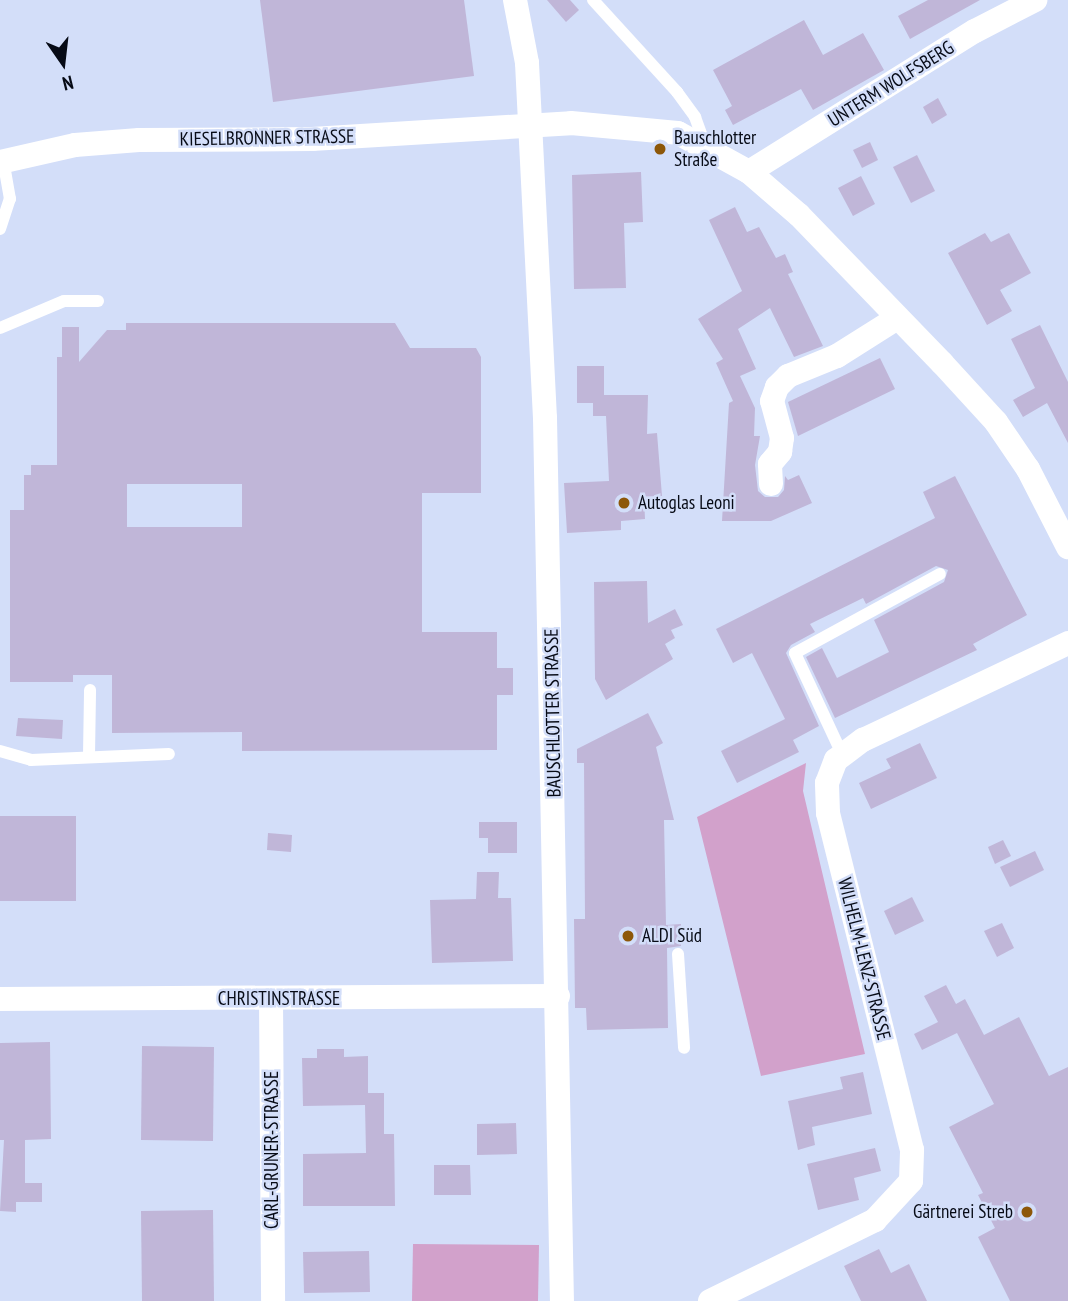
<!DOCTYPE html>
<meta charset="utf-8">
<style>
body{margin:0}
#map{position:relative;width:1068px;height:1301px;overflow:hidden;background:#d3def9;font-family:"PT Sans Narrow",sans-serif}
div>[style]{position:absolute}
.green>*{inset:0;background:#d2a1cb}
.building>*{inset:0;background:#c0b6d8}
.lane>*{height:12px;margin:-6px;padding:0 6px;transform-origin:6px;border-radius:6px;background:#fff}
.street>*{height:24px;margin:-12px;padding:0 12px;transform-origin:12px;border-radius:12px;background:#fff}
.dots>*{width:19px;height:19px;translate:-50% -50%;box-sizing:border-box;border:4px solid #d3def9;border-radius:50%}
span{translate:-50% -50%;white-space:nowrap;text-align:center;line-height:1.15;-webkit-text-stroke:5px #d3def9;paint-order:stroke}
.street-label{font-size:19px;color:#070b16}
.poi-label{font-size:19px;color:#070b16}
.left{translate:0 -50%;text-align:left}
.right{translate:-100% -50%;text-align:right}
.north{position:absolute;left:28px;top:28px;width:70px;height:70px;-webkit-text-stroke:5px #d3def9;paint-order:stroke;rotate:166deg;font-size:19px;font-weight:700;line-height:28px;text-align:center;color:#070b16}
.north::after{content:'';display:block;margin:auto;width:24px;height:32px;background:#070b16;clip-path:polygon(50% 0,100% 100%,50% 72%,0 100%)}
</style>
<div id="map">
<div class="green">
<i style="clip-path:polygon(806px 763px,803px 791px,865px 1054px,761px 1076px,697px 817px)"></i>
<i style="clip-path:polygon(413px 1244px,539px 1245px,538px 1301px,412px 1301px)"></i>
</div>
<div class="building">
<i style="clip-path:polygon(260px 0,464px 0,474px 76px,273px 102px)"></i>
<i style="clip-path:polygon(547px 0,570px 0,579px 10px,566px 22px)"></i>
<i style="clip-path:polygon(928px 0,980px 0,910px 39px,898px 16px)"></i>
<i style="clip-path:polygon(804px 20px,823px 55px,863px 33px,884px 70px,813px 110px,801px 89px,733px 125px,725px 110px,732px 106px,713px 70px)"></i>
<i style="clip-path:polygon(938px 98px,947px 115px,932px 124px,923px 107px)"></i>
<i style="clip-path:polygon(870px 142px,878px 160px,862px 168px,853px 150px)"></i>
<i style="clip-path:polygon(917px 155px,935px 191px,911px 203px,893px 167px)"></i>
<i style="clip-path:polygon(641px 172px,643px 222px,624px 223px,626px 288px,574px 289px,572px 175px)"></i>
<i style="clip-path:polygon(861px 176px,875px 204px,853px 216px,838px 188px)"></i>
<i style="clip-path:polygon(735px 207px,747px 232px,759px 227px,776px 258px,785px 254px,793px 272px,788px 274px,823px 346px,794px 357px,770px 308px,738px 329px,756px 369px,740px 376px,755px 408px,754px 436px,760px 436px,755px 465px,758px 491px,765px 497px,778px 497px,784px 490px,785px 476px,788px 480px,799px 475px,812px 503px,771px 521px,722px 521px,729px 403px,733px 401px,716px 363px,723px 359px,698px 319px,742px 291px,709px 220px)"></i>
<i style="clip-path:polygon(985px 233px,991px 242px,1009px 233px,1031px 273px,1000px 290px,1012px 311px,987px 325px,948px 253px)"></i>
<i style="clip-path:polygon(evenodd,126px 323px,395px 323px,410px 348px,476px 348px,481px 357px,481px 493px,422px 493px,422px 632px,497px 632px,497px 668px,513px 668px,513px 695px,497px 695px,497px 750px,242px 751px,242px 732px,112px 733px,112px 675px,73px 675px,73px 682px,10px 682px,10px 510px,24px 510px,24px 475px,31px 475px,31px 465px,57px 465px,57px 357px,62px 357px,62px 327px,79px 327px,79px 362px,107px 330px,126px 330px,126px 323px,127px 484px,242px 484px,242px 527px,127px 527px,127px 484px)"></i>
<i style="clip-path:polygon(1040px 325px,1068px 382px,1068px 443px,1047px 403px,1023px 417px,1013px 400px,1035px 388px,1011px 339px)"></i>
<i style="clip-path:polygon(880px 358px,895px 389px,798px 436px,788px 402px)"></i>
<i style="clip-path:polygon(577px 366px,604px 366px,604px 395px,648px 395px,647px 434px,657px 433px,662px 496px,644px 497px,645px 519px,621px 521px,621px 530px,567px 533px,564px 483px,609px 481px,606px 416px,593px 416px,593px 403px,577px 403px)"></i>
<i style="clip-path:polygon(955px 476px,1027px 615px,973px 644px,977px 650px,835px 718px,806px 657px,822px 648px,837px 678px,889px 652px,874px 620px,944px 582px,948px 570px,936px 566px,866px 604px,863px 598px,810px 624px,815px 632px,791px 645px,786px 653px,819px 726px,793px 740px,799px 752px,737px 783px,721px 751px,785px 719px,752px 653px,733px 663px,716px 629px,935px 518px,923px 492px)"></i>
<i style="clip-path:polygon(647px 581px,648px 623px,675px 609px,683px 625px,671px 630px,675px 638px,665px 644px,673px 659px,606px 700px,595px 679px,594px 582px)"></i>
<i style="clip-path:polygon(648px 713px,663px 743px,656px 747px,674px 820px,664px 820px,666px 925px,681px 924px,681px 946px,667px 948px,668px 1028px,587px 1030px,586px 1008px,575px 1008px,574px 919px,585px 919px,584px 763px,577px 763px,577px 749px)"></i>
<i style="clip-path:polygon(18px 718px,63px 720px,62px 739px,16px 736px)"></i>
<i style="clip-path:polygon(920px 743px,937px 778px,871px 809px,859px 783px,891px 768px,886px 759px)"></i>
<i style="clip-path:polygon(0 816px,76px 816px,76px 901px,0 901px)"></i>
<i style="clip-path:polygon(479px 822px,517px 822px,517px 853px,488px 853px,488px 838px,479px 838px)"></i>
<i style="clip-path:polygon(268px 833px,292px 835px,291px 852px,267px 850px)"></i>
<i style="clip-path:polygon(1003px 840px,1011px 856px,995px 864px,988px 847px)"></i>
<i style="clip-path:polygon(1035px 851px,1044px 870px,1010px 887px,1000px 867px)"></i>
<i style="clip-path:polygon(477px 872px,499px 872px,498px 898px,511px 898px,513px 961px,432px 963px,430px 900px,476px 899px)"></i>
<i style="clip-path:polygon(912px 897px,924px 921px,895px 935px,884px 911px)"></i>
<i style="clip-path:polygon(1002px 923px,1014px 948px,997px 957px,984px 931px)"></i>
<i style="clip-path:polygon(946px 985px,956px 1004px,965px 999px,984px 1035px,1019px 1017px,1049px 1076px,1068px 1067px,1068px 1301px,1010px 1301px,978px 1237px,995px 1228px,978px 1195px,983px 1193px,949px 1127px,994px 1104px,957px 1033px,922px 1050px,914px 1034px,938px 1022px,924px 996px)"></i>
<i style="clip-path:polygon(50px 1042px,51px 1139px,25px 1140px,25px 1183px,42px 1183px,42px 1202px,16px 1202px,16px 1212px,0 1211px,4px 1140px,0 1140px,0 1043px)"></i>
<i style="clip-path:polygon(142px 1046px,214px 1047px,213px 1141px,141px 1140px)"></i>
<i style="clip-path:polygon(317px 1049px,344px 1049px,344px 1057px,368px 1056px,368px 1093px,384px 1093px,384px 1134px,394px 1134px,395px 1206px,303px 1206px,303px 1154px,366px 1153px,365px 1105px,303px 1106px,302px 1058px,317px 1058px)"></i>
<i style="clip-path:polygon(863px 1072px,872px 1114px,812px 1127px,815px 1145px,798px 1150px,788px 1101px,843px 1089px,840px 1077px)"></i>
<i style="clip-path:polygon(516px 1123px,517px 1154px,477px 1155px,477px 1124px)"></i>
<i style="clip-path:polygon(875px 1148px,881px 1171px,854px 1178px,859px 1200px,818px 1210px,807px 1164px)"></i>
<i style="clip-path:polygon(434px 1165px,470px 1165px,471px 1195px,434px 1195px)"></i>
<i style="clip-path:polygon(213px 1210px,214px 1301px,142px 1301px,141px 1211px)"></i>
<i style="clip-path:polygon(879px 1249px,891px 1273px,909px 1264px,927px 1301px,861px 1301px,844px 1266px)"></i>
<i style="clip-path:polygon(369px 1251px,370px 1292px,304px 1293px,303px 1252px)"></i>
</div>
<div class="lane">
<i style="left:593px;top:0;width:125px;rotate:47.6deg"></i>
<i style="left:677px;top:92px;width:31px;rotate:54deg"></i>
<i style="left:695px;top:117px;width:32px;rotate:70deg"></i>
<i style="left:0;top:229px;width:32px;rotate:-72deg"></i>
<i style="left:10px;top:199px;width:39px;rotate:-100deg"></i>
<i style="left:0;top:328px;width:69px;rotate:-22.9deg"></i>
<i style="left:64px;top:301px;width:34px"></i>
<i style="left:0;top:751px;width:32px;rotate:16deg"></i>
<i style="left:31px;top:760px;width:138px;rotate:-2.5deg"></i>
<i style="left:842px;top:754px;width:111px;rotate:-115deg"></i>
<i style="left:795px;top:653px;width:165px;rotate:-28.6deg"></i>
<i style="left:89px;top:756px;width:66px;rotate:-89.1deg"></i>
<i style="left:678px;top:954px;width:94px;rotate:86.3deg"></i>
</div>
<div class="street">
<i style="left:515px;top:0;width:64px;rotate:79.2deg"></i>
<i style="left:527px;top:63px;width:355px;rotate:87.1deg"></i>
<i style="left:545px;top:418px;width:883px;rotate:88.9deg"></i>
<i style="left:0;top:162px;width:77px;rotate:-12.8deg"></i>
<i style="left:75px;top:145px;width:64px;rotate:-4.5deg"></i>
<i style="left:139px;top:140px;width:173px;rotate:-0.3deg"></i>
<i style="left:312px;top:139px;width:259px;rotate:-3.5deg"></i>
<i style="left:571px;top:123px;width:107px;rotate:5.3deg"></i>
<i style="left:678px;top:133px;width:81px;rotate:28.8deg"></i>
<i style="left:749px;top:172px;width:66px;rotate:40.7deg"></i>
<i style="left:799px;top:215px;width:206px;rotate:46deg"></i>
<i style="left:942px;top:363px;width:80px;rotate:47.5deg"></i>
<i style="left:996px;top:422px;width:57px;rotate:55.8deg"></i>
<i style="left:1028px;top:469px;width:88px;rotate:62.9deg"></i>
<i style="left:749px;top:172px;width:266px;rotate:-32deg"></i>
<i style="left:975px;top:31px;width:68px;rotate:-27.3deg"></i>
<i style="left:771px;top:484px;width:20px;rotate:-93deg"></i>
<i style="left:770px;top:464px;width:16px;rotate:-50deg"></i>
<i style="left:780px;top:452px;width:14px;rotate:-82deg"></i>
<i style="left:782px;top:438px;width:38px;rotate:-105deg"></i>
<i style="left:772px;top:401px;width:15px;rotate:-70deg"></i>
<i style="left:777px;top:387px;width:16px;rotate:-45deg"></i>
<i style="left:788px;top:376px;width:53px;rotate:-22.2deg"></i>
<i style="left:837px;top:356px;width:71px;rotate:-32.3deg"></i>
<i style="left:0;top:999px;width:558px;rotate:-0.31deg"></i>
<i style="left:271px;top:999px;width:302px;rotate:89.6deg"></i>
<i style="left:710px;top:1301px;width:184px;rotate:-26.1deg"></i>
<i style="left:875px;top:1220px;width:53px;rotate:-47.3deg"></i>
<i style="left:911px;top:1181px;width:31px;rotate:-88deg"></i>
<i style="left:912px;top:1150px;width:347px;rotate:-104deg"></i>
<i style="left:828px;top:813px;width:30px;rotate:-92deg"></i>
<i style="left:827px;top:783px;width:25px;rotate:-69deg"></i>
<i style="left:836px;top:760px;width:34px;rotate:-37deg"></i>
<i style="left:863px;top:740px;width:227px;rotate:-25.3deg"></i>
</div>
<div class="dots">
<i style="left:660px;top:149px;background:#8d5709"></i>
<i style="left:624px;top:503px;background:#8d5709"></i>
<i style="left:628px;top:936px;background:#8d5709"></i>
<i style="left:1027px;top:1212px;background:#8d5709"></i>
</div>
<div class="street-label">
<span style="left:891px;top:84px;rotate:-32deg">UNTERM WOLFSBERG</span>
<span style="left:267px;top:138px;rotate:-1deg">KIESELBRONNER STRASSE</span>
<span style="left:553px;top:713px;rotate:-91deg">BAUSCHLOTTER STRASSE</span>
<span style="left:864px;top:959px;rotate:76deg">WILHELM-LENZ-STRASSE</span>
<span style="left:279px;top:999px">CHRISTINSTRASSE</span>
<span style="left:272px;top:1150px;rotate:-90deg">CARL-GRUNER-STRASSE</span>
</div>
<div class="poi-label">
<span class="left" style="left:674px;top:149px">Bauschlotter<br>Straße</span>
<span class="left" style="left:638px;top:503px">Autoglas Leoni</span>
<span class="left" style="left:642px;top:936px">ALDI Süd</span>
<span class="right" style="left:1013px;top:1212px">Gärtnerei Streb</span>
</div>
<div class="north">N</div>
</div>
